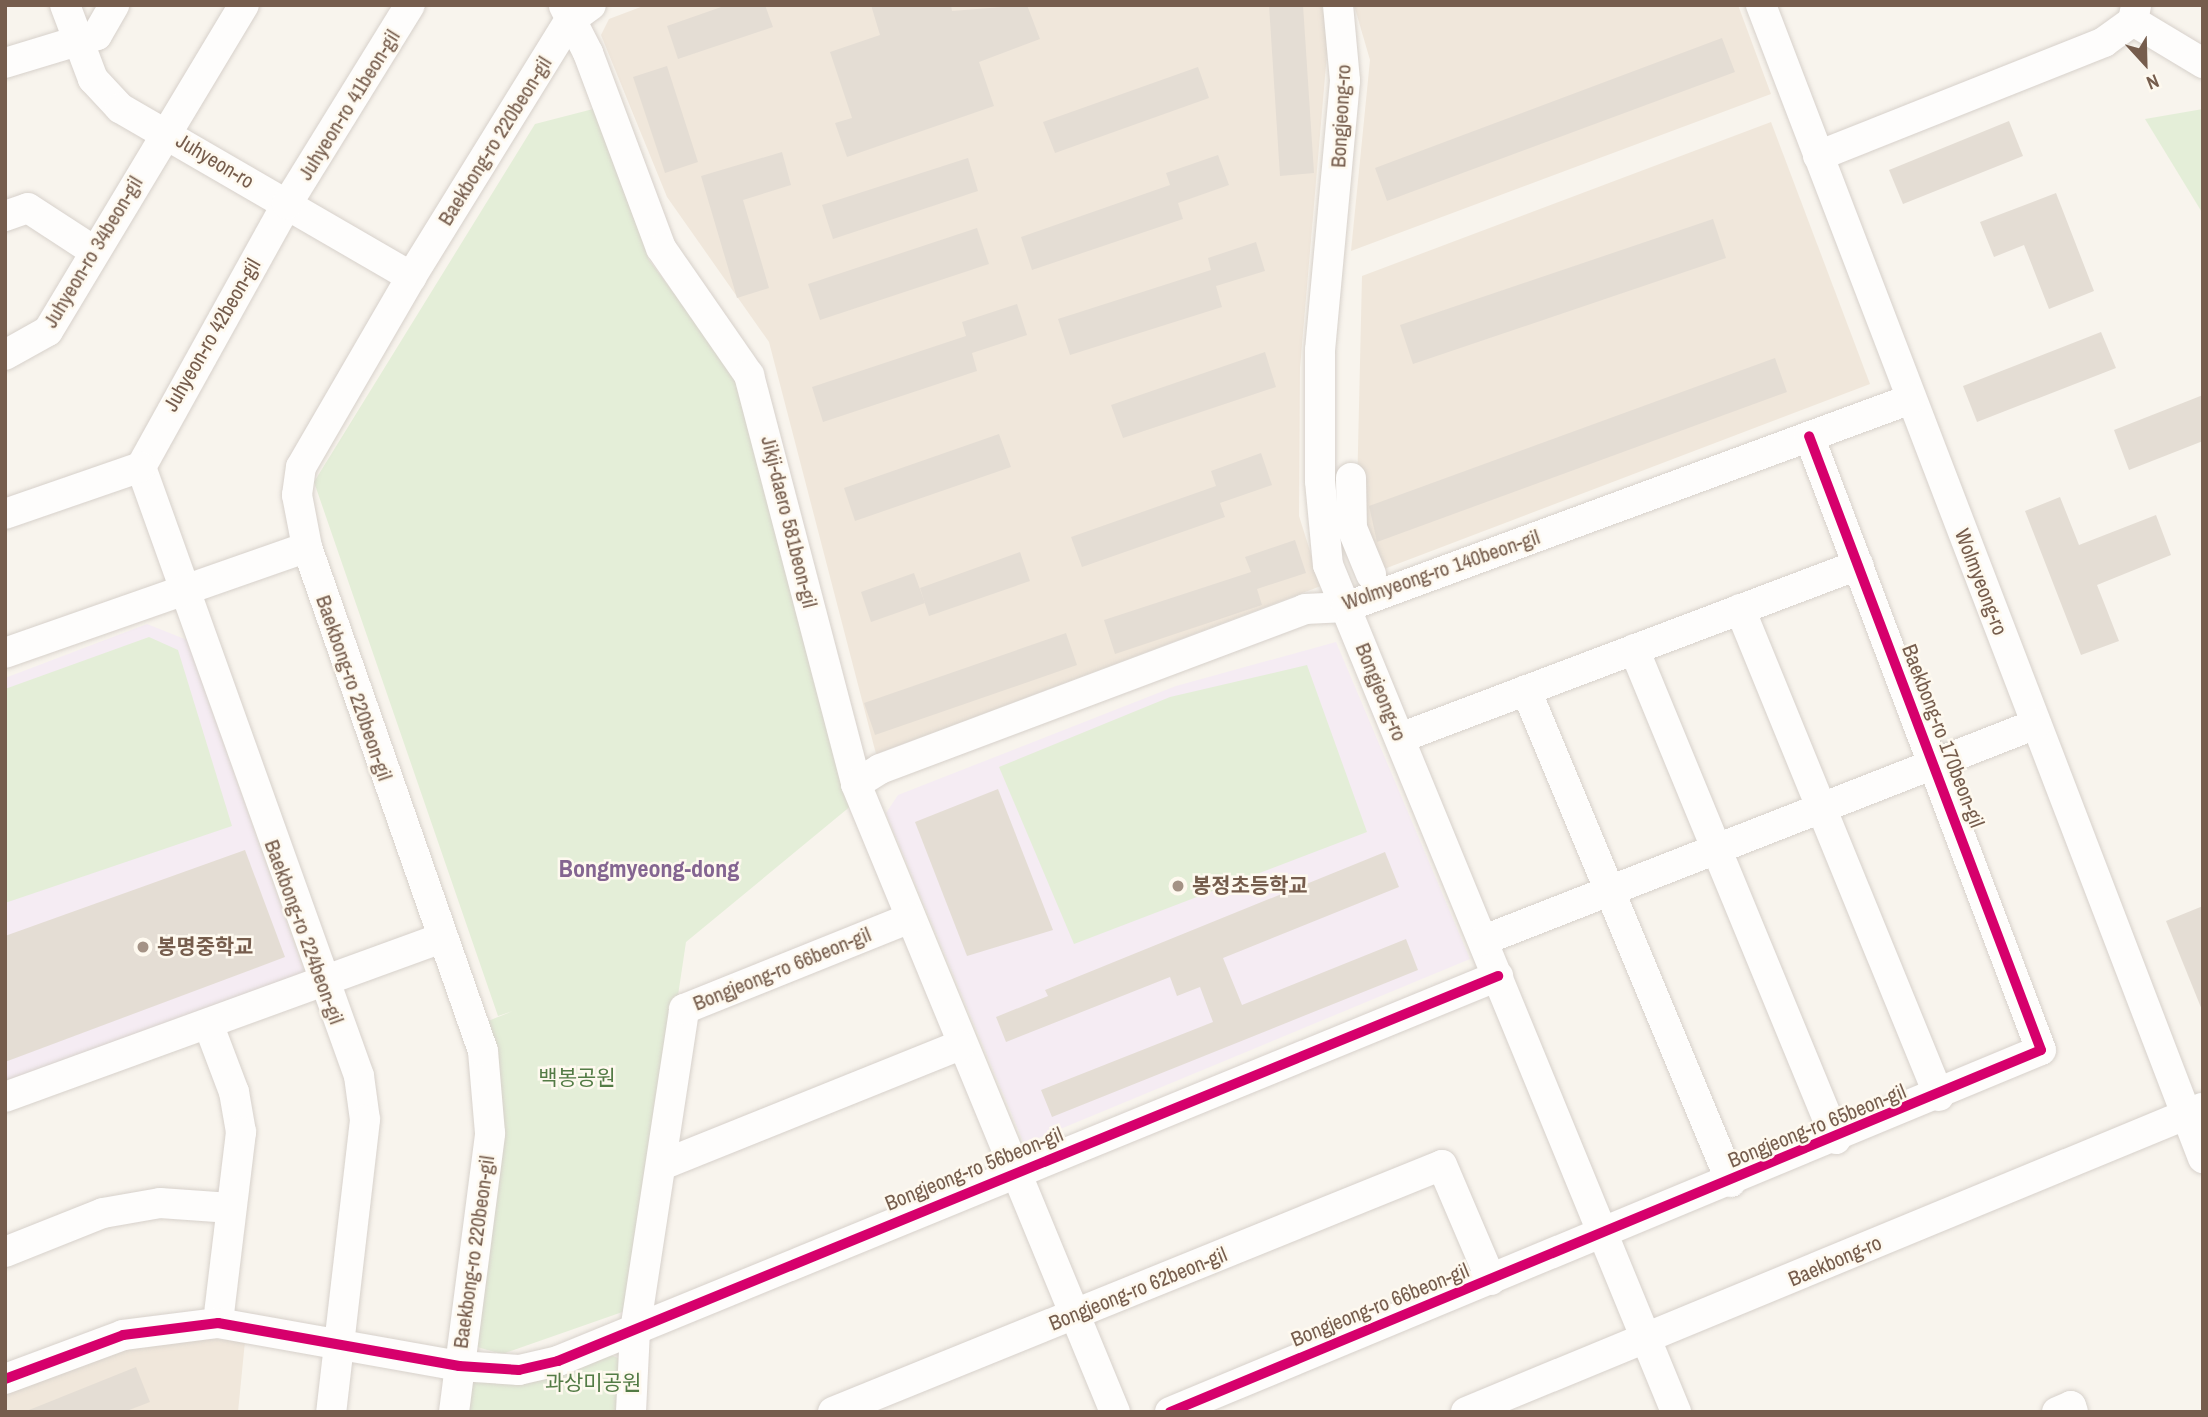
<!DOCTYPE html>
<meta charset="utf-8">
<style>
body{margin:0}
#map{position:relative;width:2208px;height:1417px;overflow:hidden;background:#f8f4ed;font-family:"Archivo Narrow","Noto Sans KR",sans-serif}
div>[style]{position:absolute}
.residential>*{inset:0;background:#f0e7db}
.education>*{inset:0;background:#f5ecf3}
.green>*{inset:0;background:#e4eed8}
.building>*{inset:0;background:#e4ddd4}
.roads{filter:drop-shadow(0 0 2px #d7d1cb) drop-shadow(0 0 2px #d7d1cb)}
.minor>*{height:30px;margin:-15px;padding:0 15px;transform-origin:15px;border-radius:15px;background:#fefdfc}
.cycleway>*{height:10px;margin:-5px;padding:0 5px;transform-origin:5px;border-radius:5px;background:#d6006c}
.dots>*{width:19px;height:19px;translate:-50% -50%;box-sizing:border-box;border:4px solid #fef9ef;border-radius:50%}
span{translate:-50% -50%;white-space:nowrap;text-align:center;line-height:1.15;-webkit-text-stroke:5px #fef9ef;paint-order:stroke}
.street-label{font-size:21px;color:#765d4d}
.poi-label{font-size:21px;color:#765d4d;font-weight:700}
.left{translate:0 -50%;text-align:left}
.park-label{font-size:21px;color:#537b45}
.quarter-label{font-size:24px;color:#846591;font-weight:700}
.frame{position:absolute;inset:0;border:7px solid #765d4d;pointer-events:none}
.north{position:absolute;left:2110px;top:28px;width:70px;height:70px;-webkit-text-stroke:5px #fef9ef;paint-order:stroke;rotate:158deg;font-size:19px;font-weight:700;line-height:28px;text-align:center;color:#765d4d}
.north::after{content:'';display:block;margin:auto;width:24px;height:32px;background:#765d4d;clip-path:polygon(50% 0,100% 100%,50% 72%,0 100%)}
</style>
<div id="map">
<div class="residential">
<i style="clip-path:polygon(646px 5px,1321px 5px,1329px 30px,1300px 368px,1299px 516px,1321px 586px,876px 754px,769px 342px,667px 197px,601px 35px,609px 19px)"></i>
<i style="clip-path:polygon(1354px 5px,1738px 5px,1771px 94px,1351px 251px,1370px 60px)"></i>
<i style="clip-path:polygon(1771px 122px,1870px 384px,1371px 574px,1356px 536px,1362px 276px)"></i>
<i style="clip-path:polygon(190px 1338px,245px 1341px,238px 1412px,5px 1412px,5px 1391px,137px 1342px)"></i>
</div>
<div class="education">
<i style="clip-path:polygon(147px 624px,187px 640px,308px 983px,5px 1090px,5px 678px)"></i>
<i style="clip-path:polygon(1336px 642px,1470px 959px,1024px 1144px,886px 813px,898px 795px,1176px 686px)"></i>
</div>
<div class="green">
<i style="clip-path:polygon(597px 108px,649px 260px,741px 383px,852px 805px,686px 942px,631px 1309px,502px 1354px,470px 1345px,483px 1023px,513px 1011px,498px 1016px,314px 482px,535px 124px)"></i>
<i style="clip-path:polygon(2203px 109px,2203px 214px,2145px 119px)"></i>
<i style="clip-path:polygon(149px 637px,178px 650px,232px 826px,5px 903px,5px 689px)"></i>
<i style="clip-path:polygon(1307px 665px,1367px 832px,1074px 944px,999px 767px,1170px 697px)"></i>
<i style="clip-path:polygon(599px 1350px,625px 1361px,625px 1412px,468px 1412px,473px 1381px)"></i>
</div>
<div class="building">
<i style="clip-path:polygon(727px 5px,765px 5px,773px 27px,678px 59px,667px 26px)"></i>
<i style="clip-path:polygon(871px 5px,951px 5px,952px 11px,1027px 5px,1040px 39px,979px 62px,994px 106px,847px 157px,835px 123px,852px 118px,830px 52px,880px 35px)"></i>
<i style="clip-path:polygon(1269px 5px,1303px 5px,1314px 173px,1280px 176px)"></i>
<i style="clip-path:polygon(1722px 38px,1735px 72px,1387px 201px,1375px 168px)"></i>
<i style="clip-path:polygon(667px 66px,698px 162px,665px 173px,633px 77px)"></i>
<i style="clip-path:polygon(1198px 67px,1209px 98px,1055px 153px,1043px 122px)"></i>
<i style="clip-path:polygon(2009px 121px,2023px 156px,1903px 204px,1889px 170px)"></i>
<i style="clip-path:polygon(782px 152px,791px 185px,743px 200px,769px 288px,737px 298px,701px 176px)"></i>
<i style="clip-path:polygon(1218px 155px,1229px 185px,1178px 203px,1183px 219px,1032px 270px,1021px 237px,1170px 185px,1166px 173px)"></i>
<i style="clip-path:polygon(968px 158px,978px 191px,833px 239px,822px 205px)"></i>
<i style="clip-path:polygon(2056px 193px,2094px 291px,2049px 309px,2024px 245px,1994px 257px,1980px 222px)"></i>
<i style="clip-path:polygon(1713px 219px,1726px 258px,1413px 364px,1400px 325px)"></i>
<i style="clip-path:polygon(977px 228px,989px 264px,820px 320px,808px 284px)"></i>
<i style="clip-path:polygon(1256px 242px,1265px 271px,1216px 286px,1222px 307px,1070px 355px,1058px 319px,1211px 270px,1208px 258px)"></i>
<i style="clip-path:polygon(1017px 304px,1027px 335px,972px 353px,977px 371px,823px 422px,812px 387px,966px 336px,962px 322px)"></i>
<i style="clip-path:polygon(2101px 332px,2116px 368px,1977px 422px,1963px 386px)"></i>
<i style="clip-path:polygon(1265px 352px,1276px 387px,1123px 438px,1111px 405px)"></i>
<i style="clip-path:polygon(1775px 358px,1787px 392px,1377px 542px,1369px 506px)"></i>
<i style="clip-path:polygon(2203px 395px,2203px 441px,2129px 470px,2114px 430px)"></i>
<i style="clip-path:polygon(999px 434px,1011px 467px,855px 521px,844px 488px)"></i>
<i style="clip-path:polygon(1261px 453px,1272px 485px,1220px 503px,1225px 517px,1082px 567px,1071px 537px,1216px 486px,1211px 471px)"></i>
<i style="clip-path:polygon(2060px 497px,2079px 545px,2156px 515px,2171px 555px,2097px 585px,2119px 641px,2081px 655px,2025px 511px)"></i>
<i style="clip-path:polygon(1295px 540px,1306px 573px,1257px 589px,1262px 605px,1115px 654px,1104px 620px,1251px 572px,1245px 557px)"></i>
<i style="clip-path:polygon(1020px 552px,1030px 581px,929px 616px,920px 588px)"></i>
<i style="clip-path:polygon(914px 573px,925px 603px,871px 622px,861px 592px)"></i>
<i style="clip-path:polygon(1066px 633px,1077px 665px,875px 735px,864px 703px)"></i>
<i style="clip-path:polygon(998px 789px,1053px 930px,967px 956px,915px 822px)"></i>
<i style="clip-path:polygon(245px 850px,285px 957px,5px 1062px,5px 936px)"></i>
<i style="clip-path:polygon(1385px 852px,1399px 887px,1223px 958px,1242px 1005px,1406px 939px,1418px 970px,1052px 1117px,1041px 1090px,1213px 1022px,1200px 987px,1177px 996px,1170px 977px,1006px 1042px,996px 1017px,1048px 996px,1045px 990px)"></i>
<i style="clip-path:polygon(2203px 906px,2203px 1009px,2202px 1010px,2166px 921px)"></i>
<i style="clip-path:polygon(136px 1367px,150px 1402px,124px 1412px,24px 1412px)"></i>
</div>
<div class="roads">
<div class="minor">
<i style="left:65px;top:5px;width:79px;rotate:69.3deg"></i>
<i style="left:93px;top:79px;width:40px;rotate:47deg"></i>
<i style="left:120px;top:108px;width:337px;rotate:30.1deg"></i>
<i style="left:1338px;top:5px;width:76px;rotate:84.7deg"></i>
<i style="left:1345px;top:81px;width:270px;rotate:95.3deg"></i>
<i style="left:1320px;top:350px;width:131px;rotate:90deg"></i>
<i style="left:1320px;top:481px;width:84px;rotate:84.6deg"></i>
<i style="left:1328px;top:565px;width:916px;rotate:67.66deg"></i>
<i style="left:1761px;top:5px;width:1235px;rotate:69.03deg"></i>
<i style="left:564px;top:6px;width:53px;rotate:62.9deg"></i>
<i style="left:588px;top:53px;width:208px;rotate:69.5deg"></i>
<i style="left:661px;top:248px;width:155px;rotate:55.3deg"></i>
<i style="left:749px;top:375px;width:423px;rotate:75.3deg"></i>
<i style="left:856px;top:784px;width:679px;rotate:67.59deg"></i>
<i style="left:2133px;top:21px;width:82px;rotate:31deg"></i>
<i style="left:5px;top:63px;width:96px;rotate:-16.9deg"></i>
<i style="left:97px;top:35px;width:34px;rotate:-60deg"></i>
<i style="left:1818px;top:156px;width:308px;rotate:-21.7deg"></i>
<i style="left:2104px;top:42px;width:36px;rotate:-36deg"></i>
<i style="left:2133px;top:21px;width:16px;rotate:-79deg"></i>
<i style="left:5px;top:216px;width:24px;rotate:-19deg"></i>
<i style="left:28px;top:208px;width:79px;rotate:33.1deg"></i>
<i style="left:5px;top:355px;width:49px;rotate:-29.2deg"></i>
<i style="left:48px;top:331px;width:380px;rotate:-59deg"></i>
<i style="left:141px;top:467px;width:647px;rotate:70.3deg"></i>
<i style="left:359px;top:1076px;width:44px;rotate:82.2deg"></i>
<i style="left:365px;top:1120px;width:294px;rotate:96.6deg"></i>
<i style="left:141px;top:467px;width:301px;rotate:-61deg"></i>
<i style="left:287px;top:204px;width:234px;rotate:-58.3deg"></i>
<i style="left:1351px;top:478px;width:50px;rotate:88.9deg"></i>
<i style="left:1352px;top:528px;width:50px;rotate:67.6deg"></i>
<i style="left:5px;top:514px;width:144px;rotate:-19.1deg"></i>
<i style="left:1740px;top:609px;width:526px;rotate:67.77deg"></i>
<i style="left:1634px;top:649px;width:530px;rotate:67.6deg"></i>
<i style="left:5px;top:653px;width:320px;rotate:-19.3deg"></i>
<i style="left:1526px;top:690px;width:533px;rotate:67.38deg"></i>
<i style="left:1400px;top:738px;width:490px;rotate:-20.7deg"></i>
<i style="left:856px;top:784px;width:28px;rotate:-32deg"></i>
<i style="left:880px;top:769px;width:454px;rotate:-20.6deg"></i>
<i style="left:1305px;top:609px;width:41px;rotate:-2.8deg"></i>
<i style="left:1346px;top:607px;width:602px;rotate:-20.21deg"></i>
<i style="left:1484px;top:940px;width:593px;rotate:-21.37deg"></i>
<i style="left:209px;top:1026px;width:71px;rotate:69.3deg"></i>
<i style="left:234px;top:1092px;width:41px;rotate:80.1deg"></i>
<i style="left:241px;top:1132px;width:192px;rotate:96.9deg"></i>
<i style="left:5px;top:1097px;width:461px;rotate:-20deg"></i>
<i style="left:662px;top:1165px;width:321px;rotate:-21.9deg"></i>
<i style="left:5px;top:1252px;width:105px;rotate:-21.7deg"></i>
<i style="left:103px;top:1213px;width:58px;rotate:-10deg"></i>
<i style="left:160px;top:1203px;width:71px;rotate:4deg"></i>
<i style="left:5px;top:1379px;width:126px;rotate:-20.4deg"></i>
<i style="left:123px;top:1335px;width:96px;rotate:-7.2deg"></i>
<i style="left:218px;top:1323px;width:245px;rotate:10.1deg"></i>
<i style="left:459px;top:1366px;width:60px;rotate:3.8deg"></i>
<i style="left:519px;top:1370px;width:40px;rotate:-13deg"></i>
<i style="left:558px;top:1361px;width:1016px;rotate:-22.27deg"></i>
<i style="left:454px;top:1412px;width:281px;rotate:-82.6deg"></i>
<i style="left:490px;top:1133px;width:82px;rotate:-94.9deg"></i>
<i style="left:483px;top:1051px;width:534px;rotate:-109.25deg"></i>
<i style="left:307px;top:547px;width:53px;rotate:-100.9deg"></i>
<i style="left:297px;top:495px;width:28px;rotate:-82deg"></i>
<i style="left:301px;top:467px;width:220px;rotate:-59.9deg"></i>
<i style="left:411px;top:277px;width:301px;rotate:-58.3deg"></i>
<i style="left:569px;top:21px;width:27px;rotate:-36deg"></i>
<i style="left:631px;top:1412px;width:81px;rotate:-87.2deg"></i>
<i style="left:635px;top:1331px;width:326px;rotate:-81.3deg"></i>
<i style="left:684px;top:1009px;width:244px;rotate:-21.9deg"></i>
<i style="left:833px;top:1412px;width:657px;rotate:-22.08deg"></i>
<i style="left:1442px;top:1165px;width:125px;rotate:66.9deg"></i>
<i style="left:1170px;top:1412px;width:943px;rotate:-22.57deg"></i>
<i style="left:2041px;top:1050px;width:656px;rotate:-110.7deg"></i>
<i style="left:1466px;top:1412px;width:796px;rotate:-22.44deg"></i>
<i style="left:2057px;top:1412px;width:15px;rotate:-23deg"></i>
<i style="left:2071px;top:1406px;width:6px;rotate:72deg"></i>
</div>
</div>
<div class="cycleway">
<i style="left:5px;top:1379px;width:126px;rotate:-20.4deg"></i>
<i style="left:123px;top:1335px;width:96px;rotate:-7.2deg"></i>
<i style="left:218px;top:1323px;width:245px;rotate:10.1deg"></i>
<i style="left:459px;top:1366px;width:60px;rotate:3.8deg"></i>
<i style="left:519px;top:1370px;width:40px;rotate:-13deg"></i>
<i style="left:558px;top:1361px;width:1016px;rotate:-22.27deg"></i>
<i style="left:1170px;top:1412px;width:943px;rotate:-22.57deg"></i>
<i style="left:2041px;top:1050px;width:656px;rotate:-110.7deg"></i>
</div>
<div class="dots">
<i style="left:1178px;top:886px;background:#a49285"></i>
<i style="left:143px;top:947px;background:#a49285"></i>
</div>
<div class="street-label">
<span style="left:349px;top:105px;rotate:-58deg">Juhyeon-ro 41beon-gil</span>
<span style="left:1341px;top:116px;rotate:-87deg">Bongjeong-ro</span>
<span style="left:495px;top:141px;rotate:-58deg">Baekbong-ro 220beon-gil</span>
<span style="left:215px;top:161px;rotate:31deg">Juhyeon-ro</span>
<span style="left:93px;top:252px;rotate:-59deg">Juhyeon-ro 34beon-gil</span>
<span style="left:212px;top:335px;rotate:-60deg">Juhyeon-ro 42beon-gil</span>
<span style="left:789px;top:522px;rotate:76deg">Jikji-daero 581beon-gil</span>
<span style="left:1441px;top:570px;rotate:-19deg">Wolmyeong-ro 140beon-gil</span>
<span style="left:1981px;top:582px;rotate:69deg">Wolmyeong-ro</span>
<span style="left:354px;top:688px;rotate:71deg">Baekbong-ro 220beon-gil</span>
<span style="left:1381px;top:692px;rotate:68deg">Bongjeong-ro</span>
<span style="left:1943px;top:736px;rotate:69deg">Baekbong-ro 170beon-gil</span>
<span style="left:304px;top:932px;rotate:70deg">Baekbong-ro 224beon-gil</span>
<span style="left:782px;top:969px;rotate:-22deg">Bongjeong-ro 66beon-gil</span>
<span style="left:1817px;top:1126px;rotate:-22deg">Bongjeong-ro 65beon-gil</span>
<span style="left:974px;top:1169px;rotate:-22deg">Bongjeong-ro 56beon-gil</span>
<span style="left:474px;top:1252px;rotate:-82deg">Baekbong-ro 220beon-gil</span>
<span style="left:1835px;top:1261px;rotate:-23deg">Baekbong-ro</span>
<span style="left:1138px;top:1289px;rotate:-22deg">Bongjeong-ro 62beon-gil</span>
<span style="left:1380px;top:1305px;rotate:-22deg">Bongjeong-ro 66beon-gil</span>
</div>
<div class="poi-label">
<span class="left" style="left:1192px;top:886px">봉정초등학교</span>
<span class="left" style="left:157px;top:947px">봉명중학교</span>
</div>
<div class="park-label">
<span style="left:577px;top:1078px">백봉공원</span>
<span style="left:593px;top:1383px">과상미공원</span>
</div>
<div class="quarter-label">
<span style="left:649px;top:869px">Bongmyeong-dong</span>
</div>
<div class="frame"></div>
<div class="north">N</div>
</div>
